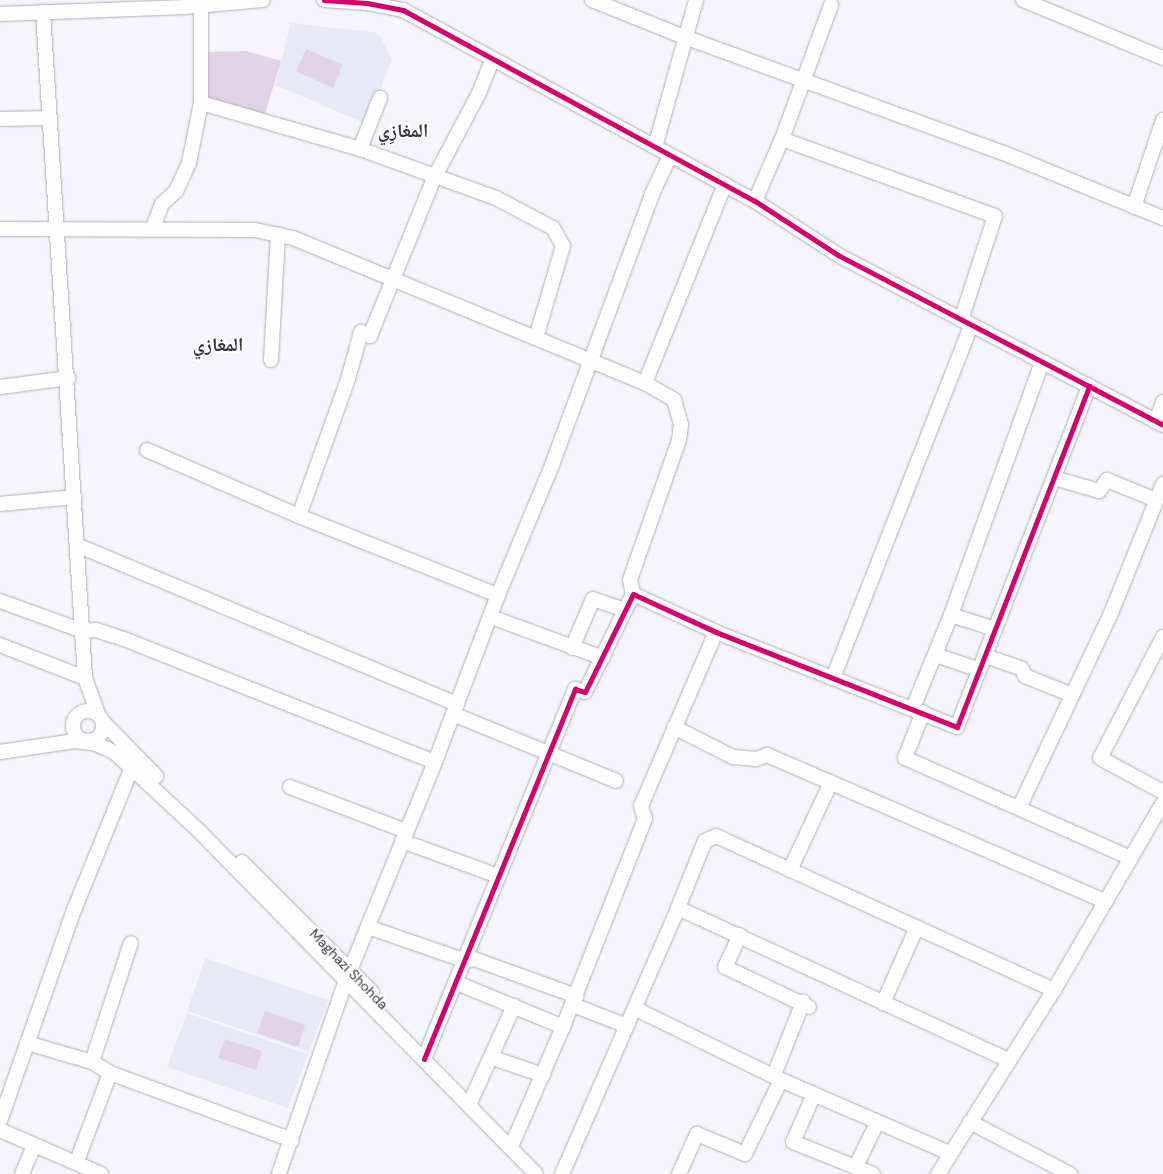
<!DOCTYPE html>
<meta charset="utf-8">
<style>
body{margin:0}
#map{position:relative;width:1163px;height:1174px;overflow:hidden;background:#f5f5fb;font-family:"DM Sans","Noto Naskh Arabic",sans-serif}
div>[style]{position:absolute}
.built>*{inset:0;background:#e7e9f6}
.green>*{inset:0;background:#e2d2e8}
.roads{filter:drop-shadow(0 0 1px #aeafb6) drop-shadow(0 0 1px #aeafb6)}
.minor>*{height:14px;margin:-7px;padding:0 7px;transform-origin:7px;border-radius:7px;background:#fefefe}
.minor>.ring{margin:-7px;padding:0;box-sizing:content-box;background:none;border:14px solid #fefefe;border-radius:50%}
.cycleway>*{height:5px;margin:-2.5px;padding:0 2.5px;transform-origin:2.5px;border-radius:2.5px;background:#d6006c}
span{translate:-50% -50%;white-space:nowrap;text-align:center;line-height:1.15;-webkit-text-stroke:4px #fff;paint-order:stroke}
.street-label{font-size:14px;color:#353740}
.district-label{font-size:19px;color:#353740;font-weight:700}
</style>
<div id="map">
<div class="built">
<i style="clip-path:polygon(291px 23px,378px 33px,392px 59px,367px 124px,275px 85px)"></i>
<i style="clip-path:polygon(205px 958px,328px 1000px,309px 1052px,187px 1011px)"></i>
<i style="clip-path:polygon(187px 1013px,308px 1054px,288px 1108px,167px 1067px)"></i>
</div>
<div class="green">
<i style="clip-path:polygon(306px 49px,343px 65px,333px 88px,296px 71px)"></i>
<i style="clip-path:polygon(246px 51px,281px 61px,264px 117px,202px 101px,204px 52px)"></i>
<i style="clip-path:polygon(265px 1011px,305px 1025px,298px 1047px,257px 1033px)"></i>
<i style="clip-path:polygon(225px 1039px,262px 1051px,256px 1070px,218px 1058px)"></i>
</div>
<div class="roads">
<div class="minor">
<i style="left:324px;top:0;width:43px;rotate:4deg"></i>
<i style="left:367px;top:3px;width:37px;rotate:11deg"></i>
<i style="left:403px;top:10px;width:400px;rotate:28.5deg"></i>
<i style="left:755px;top:201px;width:99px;rotate:33deg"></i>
<i style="left:838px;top:255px;width:367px;rotate:27.6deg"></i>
<i style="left:592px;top:0;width:102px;rotate:21.8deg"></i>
<i style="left:687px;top:38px;width:339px;rotate:20deg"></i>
<i style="left:1006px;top:154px;width:170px;rotate:22.2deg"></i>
<i style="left:1023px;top:0;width:152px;rotate:22.5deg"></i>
<i style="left:43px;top:12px;width:667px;rotate:86.39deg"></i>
<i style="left:85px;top:678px;width:38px;rotate:70deg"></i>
<i style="left:0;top:14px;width:185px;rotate:-2.2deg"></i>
<i style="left:185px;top:7px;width:78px;rotate:-5.1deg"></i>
<i style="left:201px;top:103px;width:166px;rotate:16.1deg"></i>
<i style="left:360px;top:149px;width:145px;rotate:19.8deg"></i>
<i style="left:496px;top:198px;width:64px;rotate:27.8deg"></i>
<i style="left:553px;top:228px;width:21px;rotate:61deg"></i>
<i style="left:563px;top:246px;width:96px;rotate:106.4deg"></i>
<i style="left:0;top:119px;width:50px;rotate:-1.1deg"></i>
<i style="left:782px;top:139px;width:226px;rotate:19.9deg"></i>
<i style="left:995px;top:216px;width:109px;rotate:108.1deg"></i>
<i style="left:655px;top:147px;width:153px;rotate:-74.4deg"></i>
<i style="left:360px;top:149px;width:55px;rotate:-68.6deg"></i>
<i style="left:755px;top:201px;width:68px;rotate:-66.5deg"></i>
<i style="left:782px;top:139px;width:143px;rotate:-69.9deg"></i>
<i style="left:1134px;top:207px;width:92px;rotate:-71.6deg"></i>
<i style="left:0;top:229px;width:255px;rotate:0.2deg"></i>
<i style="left:255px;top:230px;width:39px;rotate:12deg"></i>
<i style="left:293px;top:238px;width:381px;rotate:22.4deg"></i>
<i style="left:645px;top:383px;width:34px;rotate:30deg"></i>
<i style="left:674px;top:400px;width:26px;rotate:74deg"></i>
<i style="left:681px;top:425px;width:15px;rotate:98deg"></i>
<i style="left:679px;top:440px;width:148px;rotate:109.3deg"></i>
<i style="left:630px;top:580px;width:14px;rotate:78deg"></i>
<i style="left:152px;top:230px;width:28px;rotate:-69deg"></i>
<i style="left:162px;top:204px;width:19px;rotate:-43deg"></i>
<i style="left:176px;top:191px;width:31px;rotate:-65deg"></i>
<i style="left:189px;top:163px;width:61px;rotate:-78.7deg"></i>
<i style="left:201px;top:103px;width:98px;rotate:-90deg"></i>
<i style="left:271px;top:360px;width:126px;rotate:-86.8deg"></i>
<i style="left:645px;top:383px;width:214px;rotate:-68.1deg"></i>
<i style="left:0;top:387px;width:69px;rotate:-7.5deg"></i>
<i style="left:1156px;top:422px;width:21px;rotate:-71deg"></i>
<i style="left:147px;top:450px;width:166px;rotate:23.5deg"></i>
<i style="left:299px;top:516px;width:214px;rotate:21.7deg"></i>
<i style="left:498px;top:595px;width:178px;rotate:110.7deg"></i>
<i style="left:435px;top:762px;width:235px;rotate:112.2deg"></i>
<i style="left:346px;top:980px;width:205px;rotate:109.1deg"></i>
<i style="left:1054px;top:478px;width:47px;rotate:16.1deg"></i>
<i style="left:1099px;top:491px;width:14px;rotate:-54deg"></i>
<i style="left:1107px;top:480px;width:53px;rotate:22.2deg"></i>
<i style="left:0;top:504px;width:75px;rotate:-5.3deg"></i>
<i style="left:299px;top:516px;width:145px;rotate:-70.3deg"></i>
<i style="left:348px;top:379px;width:49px;rotate:-74.5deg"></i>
<i style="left:361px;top:332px;width:10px;rotate:24deg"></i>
<i style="left:370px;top:336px;width:170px;rotate:-67.9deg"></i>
<i style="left:434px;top:178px;width:96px;rotate:-62.1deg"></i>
<i style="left:479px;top:93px;width:37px;rotate:-68deg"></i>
<i style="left:79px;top:546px;width:410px;rotate:22.7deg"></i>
<i style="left:498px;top:595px;width:141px;rotate:-67.4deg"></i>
<i style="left:552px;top:465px;width:289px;rotate:-69.7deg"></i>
<i style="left:652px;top:194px;width:42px;rotate:-64.7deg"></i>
<i style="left:0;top:601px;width:88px;rotate:19.9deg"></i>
<i style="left:83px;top:631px;width:13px;rotate:-4deg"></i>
<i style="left:96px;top:630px;width:29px;rotate:18deg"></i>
<i style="left:124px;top:639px;width:334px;rotate:21.6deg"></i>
<i style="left:951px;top:615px;width:46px;rotate:17.7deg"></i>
<i style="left:491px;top:617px;width:119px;rotate:20.1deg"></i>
<i style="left:1163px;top:637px;width:136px;rotate:117.5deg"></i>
<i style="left:1100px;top:758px;width:72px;rotate:28.4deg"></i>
<i style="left:0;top:645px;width:91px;rotate:21.2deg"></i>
<i style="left:572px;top:648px;width:53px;rotate:-66.8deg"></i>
<i style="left:593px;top:599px;width:34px;rotate:19deg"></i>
<i style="left:936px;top:655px;width:46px;rotate:18.8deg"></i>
<i style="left:985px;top:656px;width:39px;rotate:19deg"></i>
<i style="left:1022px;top:669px;width:8px;rotate:67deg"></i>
<i style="left:1025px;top:676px;width:51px;rotate:22deg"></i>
<i style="left:833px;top:678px;width:379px;rotate:-68.6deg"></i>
<i style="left:913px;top:708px;width:100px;rotate:-67.8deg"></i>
<i style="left:951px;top:615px;width:269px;rotate:-70.2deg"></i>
<i class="ring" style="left:73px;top:711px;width:16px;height:16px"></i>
<i style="left:923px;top:712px;width:49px;rotate:111.4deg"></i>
<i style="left:905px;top:758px;width:247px;rotate:23.9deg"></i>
<i style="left:453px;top:714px;width:176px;rotate:22.3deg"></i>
<i style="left:103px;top:722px;width:76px;rotate:45.5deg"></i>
<i style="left:674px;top:727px;width:66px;rotate:27deg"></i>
<i style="left:733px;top:757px;width:23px;rotate:5deg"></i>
<i style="left:756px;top:759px;width:12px;rotate:-20deg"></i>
<i style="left:767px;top:755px;width:369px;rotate:23.4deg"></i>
<i style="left:0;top:752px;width:76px;rotate:-8.3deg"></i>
<i style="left:75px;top:741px;width:21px;rotate:8deg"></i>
<i style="left:96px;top:744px;width:20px;rotate:24deg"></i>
<i style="left:114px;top:752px;width:117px;rotate:42.9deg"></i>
<i style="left:200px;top:832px;width:479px;rotate:45.5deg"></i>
<i style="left:290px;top:787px;width:124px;rotate:20.8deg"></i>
<i style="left:1019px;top:808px;width:218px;rotate:-64.7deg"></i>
<i style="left:1112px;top:611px;width:137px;rotate:-68.1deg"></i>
<i style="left:402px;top:841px;width:102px;rotate:20deg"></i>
<i style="left:242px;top:862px;width:184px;rotate:45deg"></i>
<i style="left:790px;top:870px;width:97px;rotate:-65deg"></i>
<i style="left:678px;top:908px;width:72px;rotate:-68.1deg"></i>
<i style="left:705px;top:841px;width:12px;rotate:-24deg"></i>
<i style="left:716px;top:836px;width:371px;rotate:24.5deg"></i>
<i style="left:368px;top:927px;width:104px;rotate:19.1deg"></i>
<i style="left:466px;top:961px;width:8px;rotate:-14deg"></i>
<i style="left:474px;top:959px;width:109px;rotate:19.9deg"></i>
<i style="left:740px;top:935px;width:35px;rotate:115deg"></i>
<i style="left:725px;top:967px;width:93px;rotate:25.5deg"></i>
<i style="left:457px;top:983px;width:115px;rotate:22.5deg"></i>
<i style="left:883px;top:1003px;width:83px;rotate:-65.9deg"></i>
<i style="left:573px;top:1005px;width:58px;rotate:21.3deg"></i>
<i style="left:636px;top:1009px;width:161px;rotate:26.1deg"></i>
<i style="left:781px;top:1080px;width:184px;rotate:23.4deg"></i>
<i style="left:27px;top:1043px;width:68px;rotate:16.3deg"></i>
<i style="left:92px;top:1062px;width:21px;rotate:31deg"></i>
<i style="left:110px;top:1073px;width:194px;rotate:20.2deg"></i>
<i style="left:493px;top:1058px;width:53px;rotate:18.8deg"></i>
<i style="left:424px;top:1059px;width:400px;rotate:-67.8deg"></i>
<i style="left:575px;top:689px;width:10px;rotate:17deg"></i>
<i style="left:585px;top:692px;width:109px;rotate:-63.9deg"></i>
<i style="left:633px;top:594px;width:91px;rotate:24.6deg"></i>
<i style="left:716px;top:632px;width:259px;rotate:21.5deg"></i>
<i style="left:957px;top:727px;width:366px;rotate:-68.8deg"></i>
<i style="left:92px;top:1062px;width:125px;rotate:-71.9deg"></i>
<i style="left:774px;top:1075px;width:79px;rotate:-68.3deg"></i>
<i style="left:814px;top:1094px;width:52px;rotate:113.6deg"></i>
<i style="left:793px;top:1142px;width:86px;rotate:21.8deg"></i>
<i style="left:469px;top:1105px;width:109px;rotate:-65.6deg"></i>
<i style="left:0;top:1121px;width:218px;rotate:-70.7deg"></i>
<i style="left:72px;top:915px;width:160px;rotate:-67.9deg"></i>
<i style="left:970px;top:1122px;width:113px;rotate:27.5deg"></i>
<i style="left:0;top:1130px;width:110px;rotate:23.5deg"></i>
<i style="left:511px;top:1147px;width:131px;rotate:-66.6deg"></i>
<i style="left:563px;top:1027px;width:224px;rotate:-68.5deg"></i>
<i style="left:645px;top:819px;width:14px;rotate:-107deg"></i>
<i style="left:641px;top:806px;width:189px;rotate:-66.7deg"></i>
<i style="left:77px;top:1161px;width:94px;rotate:-69.4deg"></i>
<i style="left:856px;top:1166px;width:48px;rotate:-64deg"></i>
<i style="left:22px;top:1174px;width:30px;rotate:-67deg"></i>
<i style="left:562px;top:1174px;width:290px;rotate:-66.4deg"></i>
<i style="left:678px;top:908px;width:364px;rotate:24.7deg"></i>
<i style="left:679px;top:1174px;width:44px;rotate:-65.8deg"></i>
<i style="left:697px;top:1134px;width:52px;rotate:22.6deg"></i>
<i style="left:745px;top:1154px;width:82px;rotate:-64.1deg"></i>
<i style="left:938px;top:1174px;width:218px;rotate:-57.8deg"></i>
<i style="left:1054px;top:990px;width:216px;rotate:-59.8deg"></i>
</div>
</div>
<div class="cycleway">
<i style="left:324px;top:0;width:43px;rotate:4deg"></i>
<i style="left:367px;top:3px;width:37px;rotate:11deg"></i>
<i style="left:403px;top:10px;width:400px;rotate:28.5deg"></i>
<i style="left:755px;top:201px;width:99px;rotate:33deg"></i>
<i style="left:838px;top:255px;width:367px;rotate:27.6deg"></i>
<i style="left:424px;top:1059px;width:400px;rotate:-67.8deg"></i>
<i style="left:575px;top:689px;width:10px;rotate:17deg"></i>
<i style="left:585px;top:692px;width:109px;rotate:-63.9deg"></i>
<i style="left:633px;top:594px;width:91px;rotate:24.6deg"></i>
<i style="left:716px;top:632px;width:259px;rotate:21.5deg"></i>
<i style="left:957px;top:727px;width:366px;rotate:-68.8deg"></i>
</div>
<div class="street-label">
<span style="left:349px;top:969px;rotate:46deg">Maghazi Shohda</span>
</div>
<div class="district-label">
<span style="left:403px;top:131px">المغازِي</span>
<span style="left:218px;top:345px">المغازي</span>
</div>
</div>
